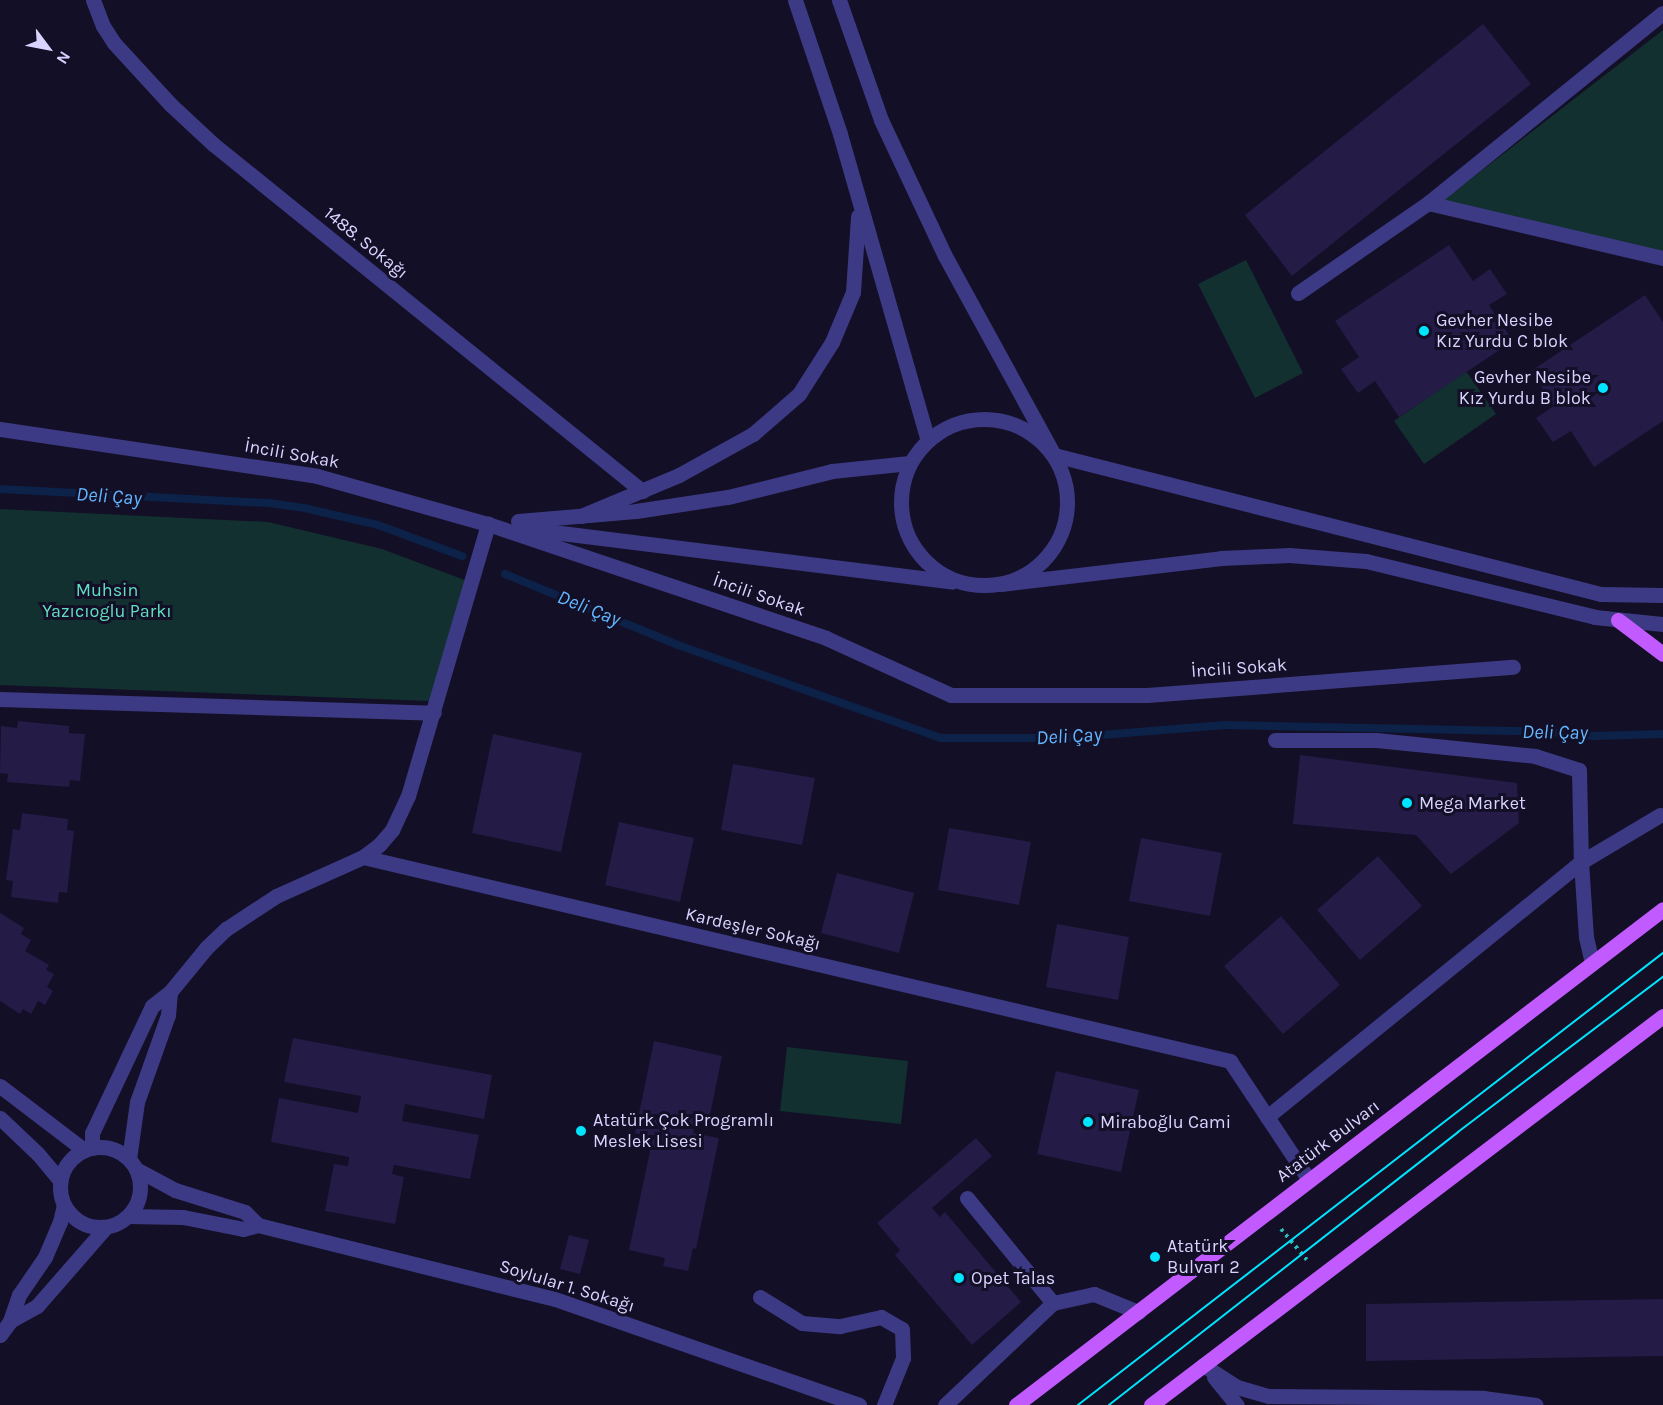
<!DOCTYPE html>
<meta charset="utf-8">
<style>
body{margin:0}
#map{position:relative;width:1663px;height:1405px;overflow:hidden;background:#130f26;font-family:Karla,sans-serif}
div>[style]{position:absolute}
.green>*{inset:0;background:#12302f}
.stream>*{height:8px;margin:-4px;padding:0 4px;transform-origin:4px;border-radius:4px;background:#0c2248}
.building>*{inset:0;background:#241b47}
.path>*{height:4px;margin-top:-2px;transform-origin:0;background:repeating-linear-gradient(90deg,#2fb8b0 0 3px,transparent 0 7.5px)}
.minor>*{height:15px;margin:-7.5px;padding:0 7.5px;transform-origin:7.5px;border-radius:7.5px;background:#3d3a85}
.minor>.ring{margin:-7.5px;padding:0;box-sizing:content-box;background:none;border:15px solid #3d3a85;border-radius:50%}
.major>*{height:15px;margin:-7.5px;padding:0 7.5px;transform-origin:7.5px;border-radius:7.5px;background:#c25bff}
.tram>*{height:1.5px;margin:-0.75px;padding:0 0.75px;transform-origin:0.75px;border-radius:0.75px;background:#00e5ff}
.dots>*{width:16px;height:16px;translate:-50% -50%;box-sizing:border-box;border:3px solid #130f26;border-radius:50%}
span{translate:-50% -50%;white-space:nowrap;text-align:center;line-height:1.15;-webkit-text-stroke:6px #130f26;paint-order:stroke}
.street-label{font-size:18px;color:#d9d4ff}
.poi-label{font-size:18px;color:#d9d4ff}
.left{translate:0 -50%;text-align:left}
.right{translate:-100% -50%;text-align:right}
.park-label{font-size:18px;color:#5fe0c0}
.water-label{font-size:20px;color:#62b6ff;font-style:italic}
.north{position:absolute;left:18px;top:18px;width:60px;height:60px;-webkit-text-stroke:4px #130f26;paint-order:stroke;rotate:122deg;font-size:16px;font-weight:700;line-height:24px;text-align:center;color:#d9d4ff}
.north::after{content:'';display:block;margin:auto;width:21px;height:27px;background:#d9d4ff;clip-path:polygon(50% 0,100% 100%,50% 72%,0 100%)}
</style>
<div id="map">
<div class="green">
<i style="clip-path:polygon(1663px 30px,1663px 253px,1441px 202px)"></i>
<i style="clip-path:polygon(1246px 260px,1303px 373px,1255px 398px,1198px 284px)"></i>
<i style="clip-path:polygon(1466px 371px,1496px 414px,1424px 464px,1394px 421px)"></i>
<i style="clip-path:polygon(0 509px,268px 522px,382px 549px,470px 582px,430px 701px,0 685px)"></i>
<i style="clip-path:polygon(787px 1047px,908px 1061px,901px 1124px,780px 1111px)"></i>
</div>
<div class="stream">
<i style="left:0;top:489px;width:269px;rotate:3deg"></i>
<i style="left:269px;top:503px;width:35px;rotate:8deg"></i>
<i style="left:304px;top:508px;width:76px;rotate:12.9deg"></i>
<i style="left:378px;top:525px;width:90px;rotate:20.3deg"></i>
<i style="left:505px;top:574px;width:187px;rotate:22.3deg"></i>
<i style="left:678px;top:645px;width:278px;rotate:19.5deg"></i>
<i style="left:940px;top:738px;width:123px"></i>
<i style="left:1063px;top:738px;width:163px;rotate:-4.6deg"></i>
<i style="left:1225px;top:725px;width:322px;rotate:1.2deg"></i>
<i style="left:1547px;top:732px;width:48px;rotate:4.8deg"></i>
<i style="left:1595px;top:736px;width:68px;rotate:-1.7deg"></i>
</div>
<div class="building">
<i style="clip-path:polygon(1483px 24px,1531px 84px,1292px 276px,1245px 215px)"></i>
<i style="clip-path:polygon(1449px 245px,1473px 281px,1490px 269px,1507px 294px,1489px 305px,1513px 341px,1399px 417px,1375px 381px,1358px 393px,1341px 369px,1359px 357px,1335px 321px)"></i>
<i style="clip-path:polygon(1645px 295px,1663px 322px,1663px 421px,1594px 467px,1571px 431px,1553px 442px,1536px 418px,1554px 406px,1531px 371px)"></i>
<i style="clip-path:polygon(18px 721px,69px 726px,69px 733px,85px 734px,80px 781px,70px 780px,69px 787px,7px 782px,8px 774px,0 773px,1px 726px,17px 728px)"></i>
<i style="clip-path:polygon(493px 734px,582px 753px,561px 852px,472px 833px)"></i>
<i style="clip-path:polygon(1300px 755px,1517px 783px,1519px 823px,1451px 874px,1416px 835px,1293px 824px)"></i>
<i style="clip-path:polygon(733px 764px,815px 778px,802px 845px,721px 830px)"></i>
<i style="clip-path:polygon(22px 813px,68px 819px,67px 830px,74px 831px,67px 893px,59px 892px,58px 903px,11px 897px,13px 881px,6px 880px,13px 829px,20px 830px)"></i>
<i style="clip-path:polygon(619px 822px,694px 838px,680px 902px,605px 885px)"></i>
<i style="clip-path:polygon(949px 828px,1031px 842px,1019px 905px,938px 890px)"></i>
<i style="clip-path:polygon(1141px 838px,1222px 853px,1210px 916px,1129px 901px)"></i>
<i style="clip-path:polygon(1378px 856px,1422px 906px,1360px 960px,1317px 910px)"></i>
<i style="clip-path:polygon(837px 873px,914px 893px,899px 953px,821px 933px)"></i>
<i style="clip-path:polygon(0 913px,24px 928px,21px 934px,31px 940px,25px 951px,49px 965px,46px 970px,54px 974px,47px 987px,53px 991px,45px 1005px,38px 1001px,31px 1014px,23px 1009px,20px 1014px,0 1001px)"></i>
<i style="clip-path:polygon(1281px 916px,1340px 985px,1283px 1034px,1224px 966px)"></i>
<i style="clip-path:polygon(1057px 924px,1129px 937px,1118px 1000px,1046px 987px)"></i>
<i style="clip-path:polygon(293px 1038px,492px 1075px,484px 1119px,405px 1104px,402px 1121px,479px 1135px,470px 1179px,394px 1165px,392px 1174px,404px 1177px,395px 1224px,325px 1211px,334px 1164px,348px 1166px,349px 1157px,271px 1142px,279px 1098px,358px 1113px,361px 1096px,284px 1082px)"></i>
<i style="clip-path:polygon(654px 1041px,722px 1056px,708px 1125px,696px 1122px,693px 1133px,719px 1138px,696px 1249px,693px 1248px,688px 1271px,663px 1266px,665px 1258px,629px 1250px,653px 1137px,635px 1133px)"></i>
<i style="clip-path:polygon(1056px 1071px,1139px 1090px,1121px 1172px,1037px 1154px)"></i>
<i style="clip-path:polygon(976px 1138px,992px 1156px,932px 1208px,940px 1217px,945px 1212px,1021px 1302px,972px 1345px,895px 1255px,900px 1250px,877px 1223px)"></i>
<i style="clip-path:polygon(569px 1235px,589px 1240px,580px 1274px,560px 1269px)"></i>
<i style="clip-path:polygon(1663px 1299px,1663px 1356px,1366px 1361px,1366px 1304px)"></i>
</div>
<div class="path">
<i style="left:1281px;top:1229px;width:40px;rotate:50deg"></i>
</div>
<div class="minor">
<i style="left:93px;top:0;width:28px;rotate:69deg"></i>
<i style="left:103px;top:26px;width:20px;rotate:57deg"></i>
<i style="left:114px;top:43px;width:83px;rotate:47.4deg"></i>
<i style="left:170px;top:104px;width:59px;rotate:42.9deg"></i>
<i style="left:213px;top:144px;width:552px;rotate:38.97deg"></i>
<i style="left:795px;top:0;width:141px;rotate:71.4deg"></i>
<i style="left:840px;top:134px;width:318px;rotate:74deg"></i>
<i style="left:839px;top:0;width:127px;rotate:70.7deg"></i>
<i style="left:881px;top:120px;width:150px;rotate:64.8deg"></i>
<i style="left:945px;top:256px;width:227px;rotate:61.3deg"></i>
<i style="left:1054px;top:455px;width:564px;rotate:14.26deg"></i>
<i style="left:1601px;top:594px;width:62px;rotate:0.9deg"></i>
<i style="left:1428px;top:203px;width:241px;rotate:13.2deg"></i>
<i style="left:1298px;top:293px;width:158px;rotate:-34.7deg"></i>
<i style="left:1428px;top:203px;width:302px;rotate:-39deg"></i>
<i class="ring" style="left:901px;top:419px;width:151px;height:151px"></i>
<i style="left:0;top:429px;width:320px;rotate:8.4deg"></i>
<i style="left:317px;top:476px;width:178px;rotate:15.7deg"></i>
<i style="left:488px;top:524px;width:357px;rotate:18.6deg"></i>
<i style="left:826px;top:638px;width:137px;rotate:24.5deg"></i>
<i style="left:951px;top:695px;width:196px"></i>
<i style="left:1147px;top:695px;width:367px;rotate:-4.4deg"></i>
<i style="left:581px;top:516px;width:106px;rotate:-22.7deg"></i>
<i style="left:679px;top:475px;width:85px;rotate:-29deg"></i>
<i style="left:753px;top:434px;width:61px;rotate:-41deg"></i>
<i style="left:799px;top:394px;width:62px;rotate:-57.6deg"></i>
<i style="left:832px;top:342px;width:54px;rotate:-67.2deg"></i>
<i style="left:853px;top:292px;width:76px;rotate:-86.2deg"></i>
<i style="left:518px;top:521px;width:118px;rotate:-4.8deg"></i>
<i style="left:636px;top:511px;width:93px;rotate:-8.7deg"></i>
<i style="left:728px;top:497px;width:107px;rotate:-14deg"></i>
<i style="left:832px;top:471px;width:78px;rotate:-5.9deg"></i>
<i style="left:521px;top:528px;width:434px;rotate:7.1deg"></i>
<i style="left:1001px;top:584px;width:222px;rotate:-6.7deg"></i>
<i style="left:1221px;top:558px;width:68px;rotate:-2.5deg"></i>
<i style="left:1289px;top:555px;width:77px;rotate:4.5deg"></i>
<i style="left:1366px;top:561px;width:236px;rotate:13.7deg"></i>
<i style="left:1595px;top:617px;width:68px;rotate:5.9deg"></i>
<i style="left:0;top:699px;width:434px;rotate:1.8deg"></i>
<i style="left:1275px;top:740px;width:101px"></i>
<i style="left:1376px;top:740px;width:160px;rotate:5.7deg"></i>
<i style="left:1535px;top:756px;width:46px;rotate:17.7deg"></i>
<i style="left:1579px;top:770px;width:92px;rotate:88.8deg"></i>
<i style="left:1581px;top:862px;width:75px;rotate:86.2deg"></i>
<i style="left:1586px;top:937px;width:27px;rotate:77deg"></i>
<i style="left:363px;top:857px;width:891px;rotate:13.24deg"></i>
<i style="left:1230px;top:1061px;width:143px;rotate:56.4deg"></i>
<i style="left:0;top:1086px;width:106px;rotate:37.3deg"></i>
<i style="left:1267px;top:1117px;width:405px;rotate:-39.1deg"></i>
<i style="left:1581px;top:862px;width:92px;rotate:-30.7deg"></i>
<i style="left:0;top:1118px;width:52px;rotate:43.5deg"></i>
<i style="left:38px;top:1154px;width:35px;rotate:50deg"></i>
<i class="ring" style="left:60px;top:1147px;width:65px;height:65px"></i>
<i style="left:92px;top:1148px;width:15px;rotate:-90deg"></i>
<i style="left:92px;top:1133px;width:140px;rotate:-64.7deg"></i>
<i style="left:152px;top:1006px;width:23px;rotate:-38deg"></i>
<i style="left:170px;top:992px;width:57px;rotate:-50.7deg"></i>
<i style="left:206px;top:948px;width:28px;rotate:-44deg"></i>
<i style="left:226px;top:929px;width:60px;rotate:-33.4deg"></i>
<i style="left:276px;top:896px;width:95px;rotate:-24.1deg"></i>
<i style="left:363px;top:857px;width:20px;rotate:-37deg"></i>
<i style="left:379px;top:845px;width:20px;rotate:-49deg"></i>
<i style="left:392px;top:830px;width:38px;rotate:-65deg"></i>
<i style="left:408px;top:796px;width:284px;rotate:-73.6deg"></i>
<i style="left:129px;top:1159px;width:58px;rotate:-82deg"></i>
<i style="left:137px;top:1102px;width:92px;rotate:-70.4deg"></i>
<i style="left:168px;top:1015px;width:23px;rotate:-85deg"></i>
<i style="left:136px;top:1169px;width:44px;rotate:28.3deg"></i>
<i style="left:175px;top:1190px;width:73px;rotate:17.4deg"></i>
<i style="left:245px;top:1212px;width:18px;rotate:45deg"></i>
<i style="left:967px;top:1198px;width:136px;rotate:50.7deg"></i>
<i style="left:128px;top:1216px;width:55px;rotate:1deg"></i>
<i style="left:183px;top:1217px;width:61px;rotate:11.3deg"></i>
<i style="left:243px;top:1229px;width:16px;rotate:-15deg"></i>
<i style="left:258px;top:1225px;width:306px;rotate:14deg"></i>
<i style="left:555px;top:1299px;width:322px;rotate:19.2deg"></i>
<i style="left:760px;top:1297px;width:49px;rotate:31.8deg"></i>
<i style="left:802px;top:1323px;width:38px;rotate:5deg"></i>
<i style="left:840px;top:1326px;width:42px;rotate:-12.4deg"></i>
<i style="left:881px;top:1317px;width:24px;rotate:30deg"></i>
<i style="left:902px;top:1329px;width:29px;rotate:88deg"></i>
<i style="left:903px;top:1358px;width:51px;rotate:112deg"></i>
<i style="left:10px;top:1321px;width:31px;rotate:-29deg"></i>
<i style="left:37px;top:1306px;width:105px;rotate:-48.9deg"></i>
<i style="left:0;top:1335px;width:17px;rotate:-54deg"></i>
<i style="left:10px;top:1321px;width:28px;rotate:-71deg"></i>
<i style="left:19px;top:1295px;width:46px;rotate:-55.6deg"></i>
<i style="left:45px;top:1257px;width:38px;rotate:-67deg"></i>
<i style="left:60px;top:1222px;width:17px;rotate:-77deg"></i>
<i style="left:1203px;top:1365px;width:40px;rotate:32.9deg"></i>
<i style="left:1237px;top:1387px;width:33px;rotate:16deg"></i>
<i style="left:1269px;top:1396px;width:214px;rotate:0.5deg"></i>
<i style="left:1483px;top:1398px;width:53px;rotate:7.5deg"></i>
<i style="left:1214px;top:1377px;width:36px;rotate:51deg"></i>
<i style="left:945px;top:1405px;width:149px;rotate:-43.4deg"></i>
<i style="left:1053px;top:1303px;width:42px;rotate:-12.4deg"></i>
<i style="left:1094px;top:1294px;width:48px;rotate:22.2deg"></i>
</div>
<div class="major">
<i style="left:1618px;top:620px;width:56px;rotate:37.1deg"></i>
<i style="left:1016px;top:1405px;width:815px;rotate:-37.47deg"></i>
<i style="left:1151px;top:1405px;width:643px;rotate:-37.23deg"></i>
</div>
<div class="tram">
<i style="left:1078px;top:1405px;width:739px;rotate:-37.69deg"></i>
<i style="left:1109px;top:1405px;width:443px;rotate:-38deg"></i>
<i style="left:1458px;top:1132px;width:257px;rotate:-37.1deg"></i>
</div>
<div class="dots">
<i style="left:1424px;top:331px;background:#00e5ff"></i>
<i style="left:1603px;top:388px;background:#00e5ff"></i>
<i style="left:1407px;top:803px;background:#00e5ff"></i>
<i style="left:1088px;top:1122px;background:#00e5ff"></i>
<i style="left:581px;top:1131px;background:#00e5ff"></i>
<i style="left:1155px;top:1257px;background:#00e5ff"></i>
<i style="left:959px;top:1278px;background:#00e5ff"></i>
</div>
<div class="street-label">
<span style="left:366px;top:243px;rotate:39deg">1488. Sokağı</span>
<span style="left:292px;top:454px;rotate:10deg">İncili Sokak</span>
<span style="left:759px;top:595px;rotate:19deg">İncili Sokak</span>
<span style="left:1239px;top:668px;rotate:-4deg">İncili Sokak</span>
<span style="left:753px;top:929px;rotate:13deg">Kardeşler Sokağı</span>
<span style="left:1328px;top:1141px;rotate:-37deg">Atatürk Bulvarı</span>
<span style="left:567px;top:1286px;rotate:17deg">Soylular 1. Sokağı</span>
</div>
<div class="poi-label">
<span class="left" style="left:1436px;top:331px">Gevher Nesibe<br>Kız Yurdu C blok</span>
<span class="right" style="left:1591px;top:388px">Gevher Nesibe<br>Kız Yurdu B blok</span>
<span class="left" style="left:1419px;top:803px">Mega Market</span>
<span class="left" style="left:593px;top:1131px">Atatürk Çok Programlı<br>Meslek Lisesi</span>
<span class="left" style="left:1100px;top:1122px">Miraboğlu Cami</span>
<span class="left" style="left:1167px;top:1257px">Atatürk<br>Bulvarı 2</span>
<span class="left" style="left:971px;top:1278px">Opet Talas</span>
</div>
<div class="park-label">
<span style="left:107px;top:601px">Muhsin<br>Yazıcıoglu Parkı</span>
</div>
<div class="water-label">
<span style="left:109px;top:496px;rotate:4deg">Deli Çay</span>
<span style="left:589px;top:608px;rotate:22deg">Deli Çay</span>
<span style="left:1555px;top:732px;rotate:1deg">Deli Çay</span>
<span style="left:1069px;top:736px;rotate:-3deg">Deli Çay</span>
</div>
<div class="north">N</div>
</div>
